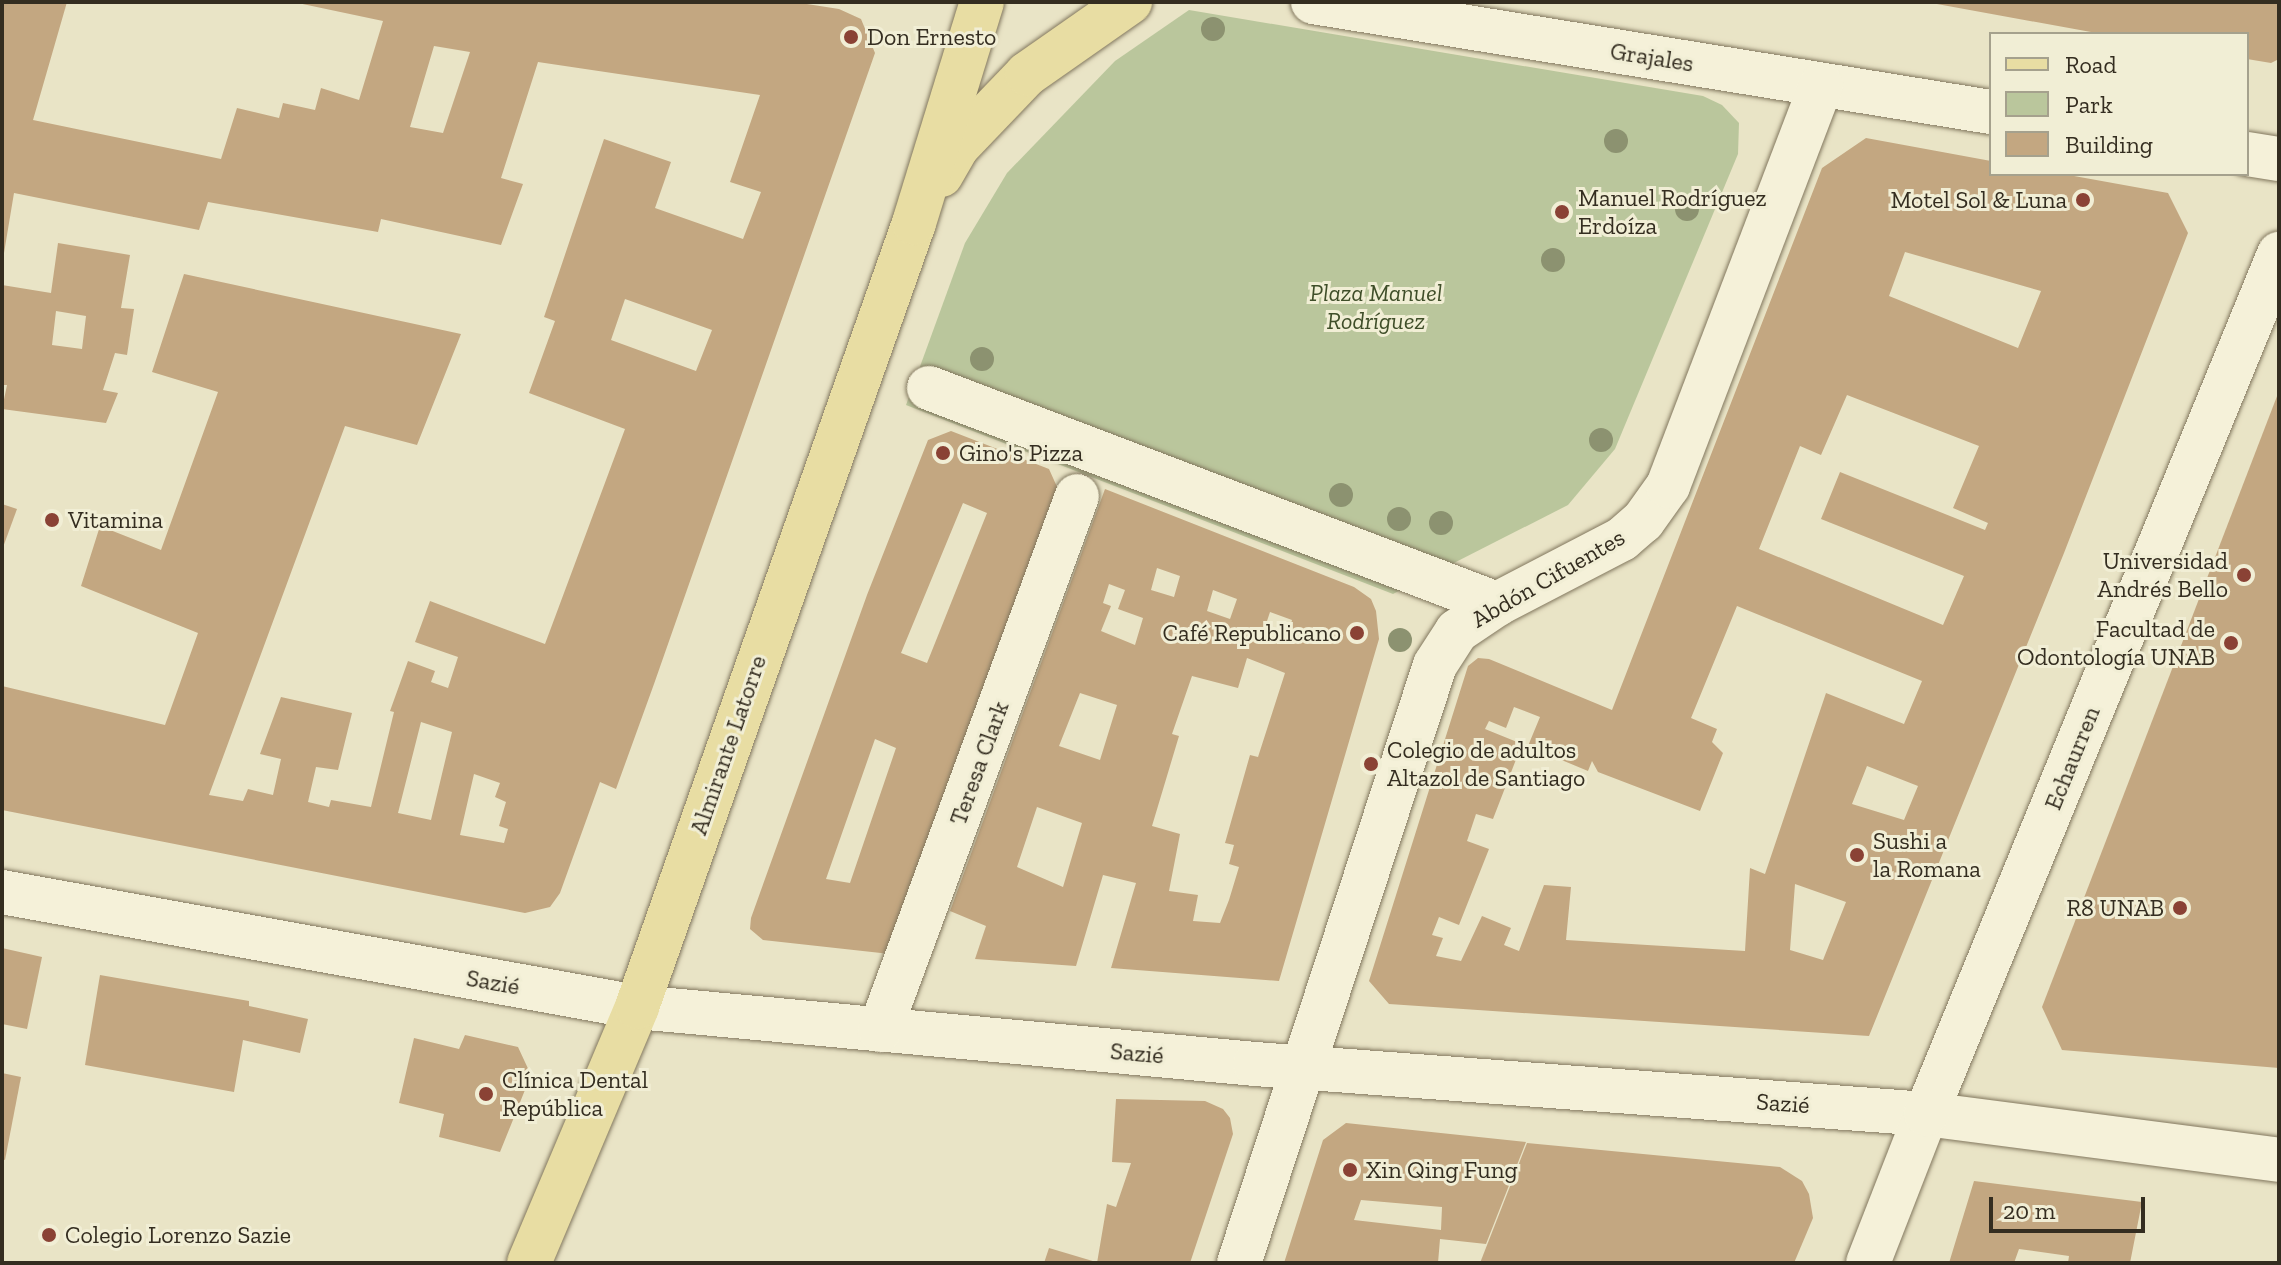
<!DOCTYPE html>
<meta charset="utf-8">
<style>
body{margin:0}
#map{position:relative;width:2281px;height:1265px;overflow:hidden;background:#e9e4c6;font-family:"Zilla Slab",serif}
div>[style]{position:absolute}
.green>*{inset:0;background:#bac69c}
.building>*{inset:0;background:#c3a781}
.roads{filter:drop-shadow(0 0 2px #82775e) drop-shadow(0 0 2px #82775e)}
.minor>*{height:44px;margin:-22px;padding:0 22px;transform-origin:22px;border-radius:22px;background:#f5f1d9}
.major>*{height:44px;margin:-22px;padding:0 22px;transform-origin:22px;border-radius:22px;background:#e8dda3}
.trees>*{width:24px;height:24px;margin:-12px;border-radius:50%;background:#8c9270}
.dots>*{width:22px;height:22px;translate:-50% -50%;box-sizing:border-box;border:4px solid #f1eed5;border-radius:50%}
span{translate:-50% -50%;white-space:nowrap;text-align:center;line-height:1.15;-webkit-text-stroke:6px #f1eed5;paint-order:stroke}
.poi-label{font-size:24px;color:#342d20}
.left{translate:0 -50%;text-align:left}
.right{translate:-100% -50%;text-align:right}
.street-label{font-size:24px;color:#342d20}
.park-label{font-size:24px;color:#3f4e29;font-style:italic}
.frame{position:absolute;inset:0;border:4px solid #342d20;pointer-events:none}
.legend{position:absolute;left:1989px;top:32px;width:260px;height:144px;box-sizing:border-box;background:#f1eed5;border:2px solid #a5a18d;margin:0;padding:10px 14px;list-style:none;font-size:24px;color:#342d20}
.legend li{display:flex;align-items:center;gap:16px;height:40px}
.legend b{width:40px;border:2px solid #a5a18d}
.scale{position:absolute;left:1989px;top:1197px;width:156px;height:36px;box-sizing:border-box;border:4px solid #342d20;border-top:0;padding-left:10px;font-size:24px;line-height:28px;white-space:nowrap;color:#342d20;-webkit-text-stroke:6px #f1eed5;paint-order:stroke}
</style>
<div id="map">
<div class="green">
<i style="clip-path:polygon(1189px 10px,1703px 96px,1722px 105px,1739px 123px,1738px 154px,1615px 449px,1568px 505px,1393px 594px,906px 405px,965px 243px,1007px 173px,1115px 61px)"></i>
</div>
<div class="building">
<i style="clip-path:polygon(evenodd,2px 2px,67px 2px,33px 120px,221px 159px,237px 108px,279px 118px,283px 103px,315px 110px,321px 88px,359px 100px,383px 21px,293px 2px,794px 2px,839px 9px,861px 19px,875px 53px,654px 684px,616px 789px,600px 782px,560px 893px,550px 907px,525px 913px,2px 810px,2px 686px,165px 725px,198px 633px,81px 586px,100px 526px,161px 550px,218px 392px,152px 372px,184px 274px,461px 334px,417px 445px,345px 426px,209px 795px,243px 801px,248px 789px,273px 795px,281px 759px,260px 754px,281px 697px,352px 713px,338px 770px,316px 767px,308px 802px,329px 807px,331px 800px,371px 807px,394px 712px,390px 711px,408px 661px,435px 671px,431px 682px,448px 688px,458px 657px,415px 642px,430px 601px,545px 644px,625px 429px,529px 393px,555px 321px,544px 317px,604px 139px,671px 162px,655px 208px,743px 239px,761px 192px,730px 182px,760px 95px,538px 62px,501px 178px,523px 184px,501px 245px,381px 219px,378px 232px,208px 202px,199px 230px,14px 193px,2px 265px,2px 2px,434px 46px,470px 52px,443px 133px,410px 127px,434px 46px,2px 2px,625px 299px,712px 330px,696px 371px,611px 340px,625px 299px,2px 2px,421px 722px,452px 732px,431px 820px,398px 813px,421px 722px,2px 2px,474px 774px,500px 783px,495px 797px,506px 802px,499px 826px,508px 829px,504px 843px,460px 835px,474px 774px)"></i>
<i style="clip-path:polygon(1926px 2px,2279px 2px,2279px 59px,2271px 63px,2247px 59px,2247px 34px,2102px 34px)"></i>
<i style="clip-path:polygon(evenodd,1866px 138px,1991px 161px,1991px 174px,2063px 174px,2168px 193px,2188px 233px,2064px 553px,1869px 1036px,1389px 1004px,1369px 981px,1468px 666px,1478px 658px,1489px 659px,1612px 710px,1822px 168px,1866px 138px,1905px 252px,2041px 291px,2018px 348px,1889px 296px,1905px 252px,1866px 138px,1847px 395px,1979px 446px,1953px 508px,1988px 523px,1985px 530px,1840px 472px,1821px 519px,1964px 576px,1943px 625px,1759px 549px,1800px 446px,1821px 455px,1847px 395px,1866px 138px,1737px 606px,1922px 681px,1904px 724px,1826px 693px,1765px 874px,1750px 868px,1745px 951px,1566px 940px,1571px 887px,1544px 885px,1519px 951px,1504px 945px,1511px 928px,1482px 916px,1461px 961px,1436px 956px,1443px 938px,1432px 935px,1439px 917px,1459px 925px,1489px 849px,1467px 841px,1476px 814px,1493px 819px,1522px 744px,1485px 729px,1489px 721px,1506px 728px,1514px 707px,1540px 717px,1528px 746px,1588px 771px,1592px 761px,1598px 772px,1700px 811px,1723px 753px,1712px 742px,1717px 729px,1691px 718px,1737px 606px,1866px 138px,1867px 766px,1918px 786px,1904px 820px,1852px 804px,1867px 766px,1866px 138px,1795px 884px,1846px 902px,1823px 960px,1790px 950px,1795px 884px)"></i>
<i style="clip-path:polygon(evenodd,58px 243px,130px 255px,121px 308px,134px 309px,127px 355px,115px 353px,103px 390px,118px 393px,106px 423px,2px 409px,7px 385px,2px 385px,2px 285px,51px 293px,58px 243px,56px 311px,86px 316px,82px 349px,52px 345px,56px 311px)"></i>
<i style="clip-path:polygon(2279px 391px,2279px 1068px,2062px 1050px,2042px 1007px)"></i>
<i style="clip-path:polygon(evenodd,951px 431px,1049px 469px,1058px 489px,890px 954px,763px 940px,750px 929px,751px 918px,867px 595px,928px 440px,951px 431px,963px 503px,987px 513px,927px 663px,901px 653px,963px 503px,951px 431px,875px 739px,896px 748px,850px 883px,826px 879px,875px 739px)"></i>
<i style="clip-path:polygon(evenodd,1105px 489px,1354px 587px,1371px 599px,1376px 611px,1379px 639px,1279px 981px,1111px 968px,1136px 883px,1103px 875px,1076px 966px,975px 959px,986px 926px,950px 911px,1105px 489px,1157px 568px,1180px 576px,1174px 597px,1151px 590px,1157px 568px,1105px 489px,1109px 584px,1125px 590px,1118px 609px,1143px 618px,1135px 645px,1101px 631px,1111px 606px,1103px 603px,1109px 584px,1105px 489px,1213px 590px,1237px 599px,1230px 619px,1207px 611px,1213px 590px,1105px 489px,1270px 612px,1292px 620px,1287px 641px,1263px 633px,1270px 612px,1105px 489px,1247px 658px,1285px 673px,1258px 757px,1250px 755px,1225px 843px,1234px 845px,1229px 864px,1239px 867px,1229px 900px,1220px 923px,1193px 921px,1198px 895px,1169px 891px,1180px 834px,1152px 826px,1179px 736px,1172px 734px,1192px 676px,1238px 688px,1247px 658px,1105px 489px,1080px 693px,1117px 705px,1100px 760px,1059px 746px,1080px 693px,1105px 489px,1037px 807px,1082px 823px,1063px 887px,1017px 867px,1037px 807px)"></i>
<i style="clip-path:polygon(2px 504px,17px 509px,2px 550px)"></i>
<i style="clip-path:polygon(2px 948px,42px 957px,27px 1029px,2px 1024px)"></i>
<i style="clip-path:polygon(100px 975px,249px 1001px,249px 1006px,308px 1019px,300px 1053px,243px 1040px,234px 1092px,85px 1065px)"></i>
<i style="clip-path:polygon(465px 1035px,518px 1047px,531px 1075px,500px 1152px,439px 1137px,444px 1114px,399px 1103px,414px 1038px,459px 1049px)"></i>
<i style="clip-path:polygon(2px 1073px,21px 1077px,5px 1160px,2px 1159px)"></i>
<i style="clip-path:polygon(1116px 1099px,1205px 1101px,1223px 1109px,1230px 1118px,1233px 1134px,1190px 1263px,1097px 1263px,1107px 1204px,1116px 1207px,1131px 1163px,1112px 1162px)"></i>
<i style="clip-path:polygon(evenodd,1346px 1123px,1526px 1142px,1486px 1244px,1440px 1239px,1438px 1263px,1284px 1263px,1323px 1140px,1346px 1123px,1361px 1200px,1442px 1207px,1441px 1230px,1354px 1220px,1361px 1200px)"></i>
<i style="clip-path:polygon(1527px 1143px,1780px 1167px,1802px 1181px,1809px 1194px,1813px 1218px,1794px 1263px,1480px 1263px)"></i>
<i style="clip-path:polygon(1974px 1181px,2142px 1202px,2130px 1263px,2068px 1263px,2069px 1256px,2019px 1249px,2014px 1263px,1949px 1263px)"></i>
<i style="clip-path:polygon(1049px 1248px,1096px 1262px,1095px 1263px,1044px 1263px)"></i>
</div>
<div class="roads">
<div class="minor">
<i style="left:1313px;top:2px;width:687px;rotate:9.22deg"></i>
<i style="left:2247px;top:154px;width:32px;rotate:9deg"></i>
<i style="left:929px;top:388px;width:608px;rotate:20.82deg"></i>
<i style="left:2px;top:892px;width:645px;rotate:10.27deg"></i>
<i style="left:637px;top:1007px;width:621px;rotate:5.27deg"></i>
<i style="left:1255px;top:1064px;width:673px;rotate:4.26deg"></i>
<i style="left:1926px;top:1114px;width:356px;rotate:7.4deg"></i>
<i style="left:880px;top:1030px;width:569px;rotate:-69.75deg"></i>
<i style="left:1239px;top:1263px;width:629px;rotate:-71.85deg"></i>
<i style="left:1435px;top:665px;width:40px;rotate:-57.1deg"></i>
<i style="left:1457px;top:631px;width:48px;rotate:-34deg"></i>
<i style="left:1497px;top:604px;width:141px;rotate:-27.5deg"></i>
<i style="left:1622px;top:539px;width:28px;rotate:-41deg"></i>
<i style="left:1643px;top:521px;width:43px;rotate:-54.5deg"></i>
<i style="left:1668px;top:486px;width:429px;rotate:-69.1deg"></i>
<i style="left:1868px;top:1263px;width:160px;rotate:-68.7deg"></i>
<i style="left:1926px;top:1114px;width:930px;rotate:-67.68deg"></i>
</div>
<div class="major">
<i style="left:941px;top:175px;width:32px;rotate:-60deg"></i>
<i style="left:957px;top:147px;width:101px;rotate:-46.2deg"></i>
<i style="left:1027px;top:74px;width:126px;rotate:-35deg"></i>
<i style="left:529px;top:1263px;width:278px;rotate:-67.1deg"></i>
<i style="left:637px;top:1007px;width:831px;rotate:-70.54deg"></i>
<i style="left:914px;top:223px;width:231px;rotate:-72.9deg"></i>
</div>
</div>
<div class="trees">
<i style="left:1213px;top:29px"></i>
<i style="left:1616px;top:141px"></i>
<i style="left:1687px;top:209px"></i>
<i style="left:1553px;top:260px"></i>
<i style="left:982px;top:359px"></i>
<i style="left:1601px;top:440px"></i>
<i style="left:1341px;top:495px"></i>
<i style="left:1399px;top:519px"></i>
<i style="left:1441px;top:523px"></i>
<i style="left:1400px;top:640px"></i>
</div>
<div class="dots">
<i style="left:851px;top:37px;background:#8a4235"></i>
<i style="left:2083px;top:200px;background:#8a4235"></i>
<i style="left:1562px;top:212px;background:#8a4235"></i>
<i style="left:943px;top:453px;background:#8a4235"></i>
<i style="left:52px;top:520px;background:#8a4235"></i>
<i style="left:2244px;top:575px;background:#8a4235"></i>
<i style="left:1357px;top:633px;background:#8a4235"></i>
<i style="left:2231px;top:643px;background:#8a4235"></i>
<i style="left:1371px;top:764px;background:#8a4235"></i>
<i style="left:1857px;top:855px;background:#8a4235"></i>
<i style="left:2180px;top:908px;background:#8a4235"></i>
<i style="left:486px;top:1094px;background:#8a4235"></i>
<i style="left:1350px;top:1170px;background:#8a4235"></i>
<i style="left:49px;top:1235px;background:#8a4235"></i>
</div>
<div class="poi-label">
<span class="left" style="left:867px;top:37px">Don Ernesto</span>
<span class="left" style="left:1578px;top:212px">Manuel Rodríguez<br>Erdoíza</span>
<span class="right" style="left:2067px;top:200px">Motel Sol &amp; Luna</span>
<span class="left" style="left:959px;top:453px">Gino's Pizza</span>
<span class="left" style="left:68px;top:520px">Vitamina</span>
<span class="right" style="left:2228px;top:575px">Universidad<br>Andrés Bello</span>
<span class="right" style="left:2215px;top:643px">Facultad de<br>Odontología UNAB</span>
<span class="right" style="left:1341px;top:633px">Café Republicano</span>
<span class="left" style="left:1387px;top:764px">Colegio de adultos<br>Altazol de Santiago</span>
<span class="left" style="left:1873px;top:855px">Sushi a<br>la Romana</span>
<span class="right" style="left:2164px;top:908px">R8 UNAB</span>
<span class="left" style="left:502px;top:1094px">Clínica Dental<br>República</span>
<span class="left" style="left:1366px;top:1170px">Xin Qing Fung</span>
<span class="left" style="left:65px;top:1235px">Colegio Lorenzo Sazie</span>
</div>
<div class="street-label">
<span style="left:1652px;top:57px;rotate:9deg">Grajales</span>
<span style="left:1548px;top:578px;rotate:-30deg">Abdón Cifuentes</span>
<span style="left:728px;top:745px;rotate:-71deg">Almirante Latorre</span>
<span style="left:2072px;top:758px;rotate:-68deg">Echaurren</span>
<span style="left:979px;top:763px;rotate:-70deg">Teresa Clark</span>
<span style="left:493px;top:982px;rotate:10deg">Sazié</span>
<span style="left:1137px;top:1053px;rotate:5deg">Sazié</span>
<span style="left:1783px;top:1103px;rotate:4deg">Sazié</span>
</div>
<div class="park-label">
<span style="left:1376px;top:307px">Plaza Manuel<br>Rodríguez</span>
</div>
<div class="frame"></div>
<ul class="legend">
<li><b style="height:10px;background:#e8dda3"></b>Road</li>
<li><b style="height:22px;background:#bac69c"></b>Park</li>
<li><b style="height:22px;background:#c3a781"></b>Building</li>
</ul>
<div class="scale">20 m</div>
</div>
